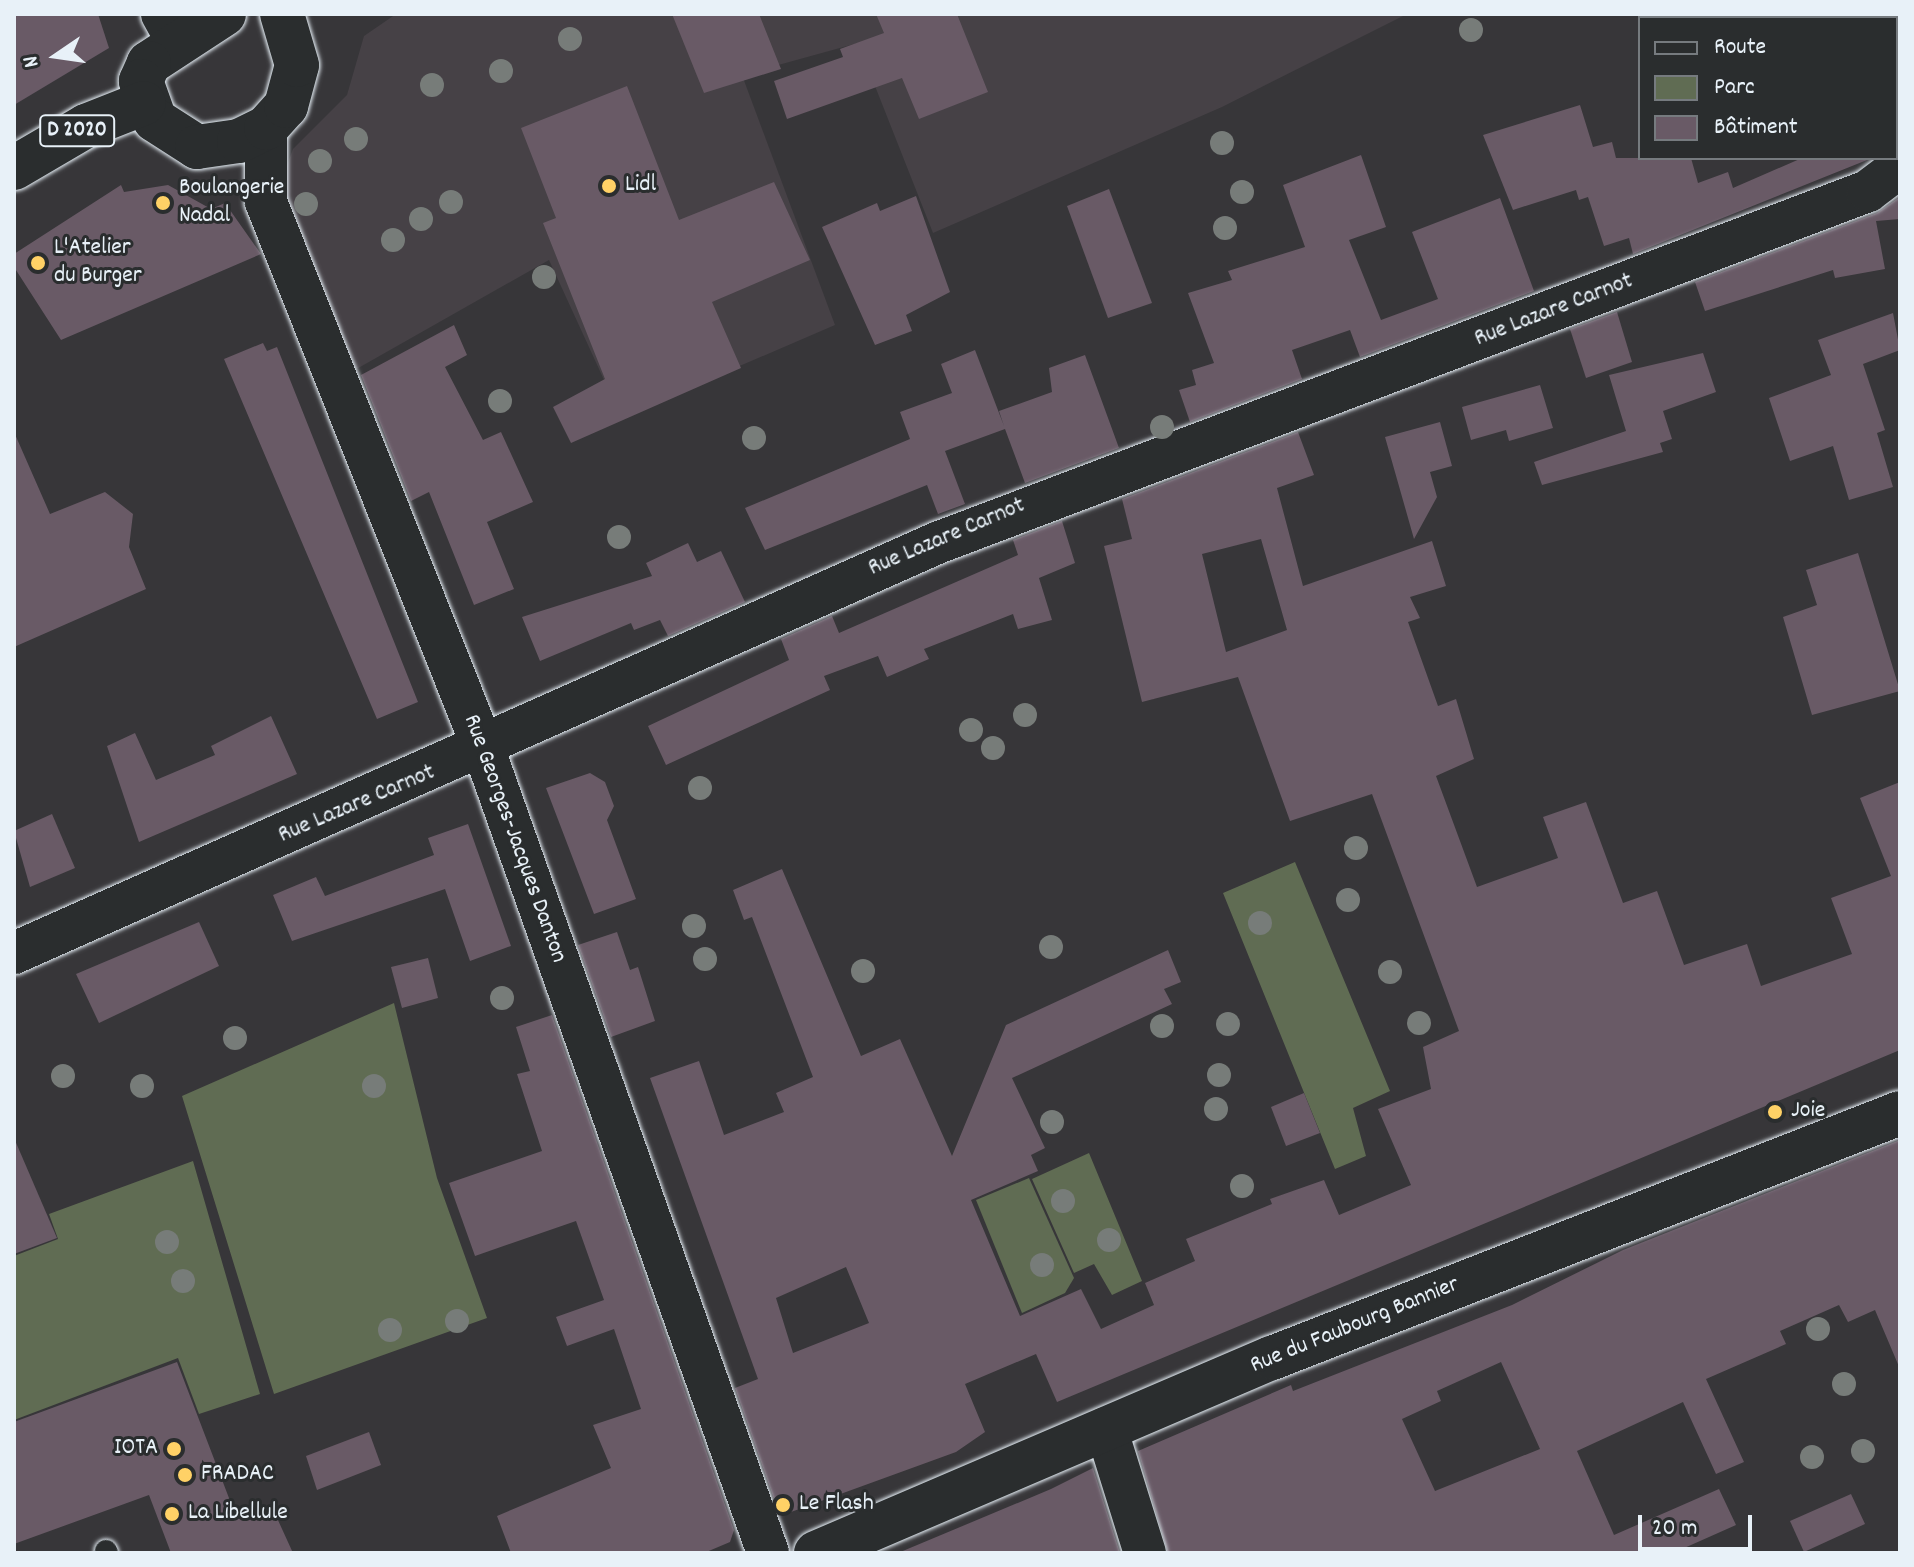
<!DOCTYPE html>
<meta charset="utf-8">
<style>
body{margin:0}
#map{position:relative;width:1914px;height:1567px;overflow:hidden;background:#373639;font-family:Dekko,sans-serif}
div>[style]{position:absolute}
.built>*{inset:0;background:#464146}
.green>*{inset:0;background:#606c53}
.building>*{inset:0;background:#695a66}
.roads{filter:drop-shadow(0 0 2px #e8f1f8) drop-shadow(0 0 2px #e8f1f8)}
.lane>*{height:22px;margin:-11px;padding:0 11px;transform-origin:11px;border-radius:11px;background:#2a2d2e}
.street>*{height:42px;margin:-21px;padding:0 21px;transform-origin:21px;border-radius:21px;background:#2a2d2e}
.secondary>*{height:44px;margin:-22px;padding:0 22px;transform-origin:22px;border-radius:22px;background:#2a2d2e}
.primary>*{height:44px;margin:-22px;padding:0 22px;transform-origin:22px;border-radius:22px;background:#2a2d2e}
.trees>*{width:24px;height:24px;margin:-12px;border-radius:50%;background:#777c79}
.dots>*{width:22px;height:22px;translate:-50% -50%;box-sizing:border-box;border:4px solid #2a2d2e;border-radius:50%}
span{translate:-50% -50%;white-space:nowrap;text-align:center;line-height:1.15;-webkit-text-stroke:6px #2a2d2e;paint-order:stroke}
.shield-label span{padding:2px 6px;background:#2a2d2e;border:2px solid;border-radius:6px;-webkit-text-stroke-width:0}
.shield-label{font-size:22px;color:#e8f1f8;font-weight:700}
.poi-label{font-size:24px;color:#e8f1f8}
.left{translate:0 -50%;text-align:left}
.right{translate:-100% -50%;text-align:right}
.street-label{font-size:24px;color:#e8f1f8}
.frame{position:absolute;inset:0;border:16px solid #e8f1f8;pointer-events:none}
.legend{position:absolute;left:1638px;top:16px;width:260px;height:144px;box-sizing:border-box;background:#2a2d2e;border:2px solid #767b7f;margin:0;padding:10px 14px;list-style:none;font-size:24px;color:#e8f1f8}
.legend li{display:flex;align-items:center;gap:16px;height:40px}
.legend b{width:40px;border:2px solid #767b7f}
.north{position:absolute;left:16px;top:16px;width:80px;height:80px;-webkit-text-stroke:6px #2a2d2e;paint-order:stroke;rotate:257deg;font-size:22px;font-weight:700;line-height:32px;text-align:center;color:#e8f1f8}
.north::after{content:'';display:block;margin:auto;width:28px;height:36px;background:#e8f1f8;clip-path:polygon(50% 0,100% 100%,50% 72%,0 100%)}
.scale{position:absolute;left:1638px;top:1515px;width:114px;height:36px;box-sizing:border-box;border:4px solid #e8f1f8;border-top:0;padding-left:10px;font-size:24px;line-height:28px;white-space:nowrap;color:#e8f1f8;-webkit-text-stroke:6px #2a2d2e;paint-order:stroke}
</style>
<div id="map">
<div class="built">
<i style="clip-path:polygon(396px 14px,1407px 14px,1222px 107px,933px 233px,858px 43px,742px 75px,835px 325px,621px 417px,549px 260px,353px 371px,281px 182px,293px 149px,347px 95px,364px 36px)"></i>
</div>
<div class="green">
<i style="clip-path:polygon(1295px 862px,1390px 1091px,1353px 1108px,1366px 1156px,1335px 1169px,1223px 893px)"></i>
<i style="clip-path:polygon(394px 1003px,437px 1178px,487px 1318px,274px 1394px,182px 1096px)"></i>
<i style="clip-path:polygon(1089px 1153px,1142px 1281px,1112px 1295px,1094px 1264px,1074px 1273px,1032px 1179px)"></i>
<i style="clip-path:polygon(193px 1161px,260px 1394px,199px 1414px,178px 1358px,14px 1420px,14px 1256px,58px 1239px,49px 1214px)"></i>
<i style="clip-path:polygon(1029px 1178px,1074px 1278px,1065px 1293px,1022px 1313px,976px 1200px)"></i>
</div>
<div class="building">
<i style="clip-path:polygon(14px 14px,98px 14px,109px 48px,14px 105px)"></i>
<i style="clip-path:polygon(672px 14px,759px 14px,781px 69px,704px 93px)"></i>
<i style="clip-path:polygon(876px 14px,957px 14px,988px 92px,919px 119px,902px 78px,787px 119px,774px 81px,843px 57px,840px 49px,884px 33px)"></i>
<i style="clip-path:polygon(627px 86px,679px 220px,774px 182px,810px 260px,712px 302px,741px 368px,571px 443px,553px 407px,605px 379px,543px 223px,556px 218px,521px 128px)"></i>
<i style="clip-path:polygon(1580px 105px,1593px 147px,1612px 142px,1616px 158px,1691px 158px,1698px 183px,1728px 172px,1733px 188px,1802px 158px,1872px 158px,1633px 254px,1629px 238px,1604px 246px,1588px 197px,1579px 200px,1576px 190px,1513px 210px,1483px 135px)"></i>
<i style="clip-path:polygon(1361px 155px,1386px 227px,1349px 240px,1381px 320px,1438px 299px,1412px 232px,1500px 198px,1534px 291px,1360px 357px,1350px 330px,1292px 350px,1302px 379px,1190px 422px,1179px 390px,1196px 385px,1192px 370px,1214px 363px,1188px 293px,1232px 280px,1228px 271px,1305px 247px,1283px 185px)"></i>
<i style="clip-path:polygon(121px 185px,124px 192px,168px 185px,211px 209px,225px 203px,261px 254px,61px 340px,14px 267px,14px 254px)"></i>
<i style="clip-path:polygon(1109px 189px,1152px 303px,1108px 318px,1067px 206px)"></i>
<i style="clip-path:polygon(916px 196px,950px 292px,906px 315px,912px 331px,875px 345px,822px 227px,877px 203px,880px 211px)"></i>
<i style="clip-path:polygon(1900px 197px,1900px 219px,1876px 221px,1885px 269px,1835px 278px,1833px 270px,1705px 311px,1695px 282px,1877px 213px)"></i>
<i style="clip-path:polygon(1617px 312px,1632px 362px,1586px 378px,1570px 329px)"></i>
<i style="clip-path:polygon(1893px 313px,1900px 350px,1863px 364px,1885px 430px,1877px 433px,1893px 487px,1849px 500px,1833px 446px,1790px 461px,1769px 398px,1831px 375px,1818px 340px)"></i>
<i style="clip-path:polygon(454px 325px,467px 355px,445px 367px,483px 440px,501px 432px,533px 502px,487px 522px,514px 589px,474px 605px,429px 492px,411px 501px,361px 375px)"></i>
<i style="clip-path:polygon(263px 343px,267px 351px,277px 347px,418px 702px,377px 719px,224px 359px)"></i>
<i style="clip-path:polygon(975px 350px,1004px 426px,999px 411px,1052px 392px,1049px 368px,1085px 355px,1119px 448px,1025px 483px,1005px 429px,945px 451px,965px 504px,938px 514px,927px 485px,765px 550px,745px 508px,910px 439px,900px 412px,952px 393px,941px 364px)"></i>
<i style="clip-path:polygon(1703px 353px,1716px 392px,1663px 411px,1672px 439px,1660px 443px,1663px 452px,1542px 485px,1534px 462px,1626px 431px,1609px 375px)"></i>
<i style="clip-path:polygon(1540px 385px,1553px 428px,1509px 441px,1506px 430px,1471px 440px,1462px 407px)"></i>
<i style="clip-path:polygon(1440px 422px,1452px 466px,1430px 472px,1437px 497px,1414px 539px,1385px 437px)"></i>
<i style="clip-path:polygon(14px 432px,50px 514px,105px 492px,133px 514px,129px 547px,146px 589px,14px 647px)"></i>
<i style="clip-path:polygon(evenodd,1298px 432px,1314px 475px,1277px 488px,1303px 586px,1432px 541px,1446px 586px,1410px 597px,1420px 618px,1408px 622px,1438px 706px,1456px 699px,1474px 759px,1436px 776px,1477px 887px,1558px 858px,1543px 817px,1586px 802px,1623px 903px,1657px 891px,1684px 965px,1747px 944px,1761px 986px,1852px 954px,1831px 898px,1891px 876px,1860px 798px,1900px 782px,1900px 1050px,1057px 1402px,1036px 1354px,965px 1384px,985px 1432px,956px 1452px,780px 1516px,735px 1388px,758px 1379px,650px 1078px,699px 1061px,724px 1135px,784px 1112px,776px 1093px,813px 1077px,752px 917px,744px 920px,733px 890px,782px 869px,861px 1056px,900px 1039px,952px 1156px,1006px 1025px,1168px 950px,1181px 982px,1164px 989px,1172px 1004px,1012px 1078px,1045px 1148px,1031px 1155px,1038px 1171px,971px 1200px,1020px 1316px,1081px 1289px,1101px 1329px,1154px 1305px,1145px 1283px,1195px 1261px,1186px 1239px,1272px 1204px,1270px 1199px,1324px 1180px,1339px 1215px,1411px 1185px,1378px 1109px,1431px 1089px,1423px 1047px,1459px 1031px,1372px 794px,1290px 821px,1238px 677px,1142px 702px,1104px 546px,1132px 539px,1122px 499px,1298px 432px,1261px 539px,1287px 630px,1226px 652px,1202px 554px,1261px 539px,1298px 432px,846px 1267px,869px 1323px,793px 1353px,776px 1298px,846px 1267px)"></i>
<i style="clip-path:polygon(1062px 521px,1075px 563px,1039px 578px,1052px 620px,1018px 629px,1013px 614px,924px 649px,929px 659px,887px 677px,878px 656px,824px 676px,830px 690px,666px 765px,648px 726px,789px 660px,781px 639px,832px 616px,839px 633px,1018px 555px,1013px 540px)"></i>
<i style="clip-path:polygon(688px 543px,697px 562px,721px 551px,745px 602px,668px 636px,660px 620px,634px 630px,631px 623px,540px 661px,522px 617px,652px 576px,646px 563px)"></i>
<i style="clip-path:polygon(1858px 553px,1900px 691px,1812px 715px,1783px 617px,1817px 605px,1806px 570px)"></i>
<i style="clip-path:polygon(271px 716px,297px 774px,139px 842px,107px 746px,135px 733px,156px 780px,215px 755px,211px 746px)"></i>
<i style="clip-path:polygon(590px 773px,605px 782px,614px 806px,607px 820px,636px 899px,594px 914px,546px 788px)"></i>
<i style="clip-path:polygon(52px 814px,75px 868px,30px 887px,14px 831px)"></i>
<i style="clip-path:polygon(468px 824px,511px 946px,470px 961px,445px 889px,292px 941px,273px 895px,316px 877px,325px 896px,434px 855px,428px 838px)"></i>
<i style="clip-path:polygon(199px 922px,219px 966px,99px 1023px,76px 974px)"></i>
<i style="clip-path:polygon(617px 932px,630px 970px,638px 967px,655px 1021px,611px 1037px,578px 945px)"></i>
<i style="clip-path:polygon(428px 958px,438px 998px,402px 1008px,391px 967px)"></i>
<i style="clip-path:polygon(552px 1015px,734px 1530px,730px 1542px,704px 1553px,511px 1553px,497px 1516px,611px 1468px,593px 1425px,641px 1409px,614px 1329px,567px 1346px,556px 1317px,604px 1300px,576px 1221px,475px 1256px,449px 1183px,542px 1151px,517px 1074px,530px 1071px,516px 1027px)"></i>
<i style="clip-path:polygon(1304px 1093px,1320px 1133px,1286px 1146px,1271px 1107px)"></i>
<i style="clip-path:polygon(14px 1138px,57px 1238px,14px 1254px)"></i>
<i style="clip-path:polygon(evenodd,1900px 1140px,1900px 1369px,1875px 1310px,1848px 1322px,1839px 1305px,1780px 1331px,1786px 1344px,1706px 1379px,1744px 1462px,1716px 1474px,1683px 1402px,1577px 1451px,1614px 1535px,1719px 1489px,1736px 1525px,1673px 1553px,1168px 1553px,1138px 1451px,1291px 1385px,1293px 1391px,1512px 1305px,1623px 1250px,1900px 1140px,1501px 1362px,1540px 1449px,1435px 1491px,1402px 1419px,1441px 1401px,1437px 1391px,1501px 1362px)"></i>
<i style="clip-path:polygon(177px 1362px,237px 1519px,272px 1507px,293px 1553px,171px 1553px,149px 1495px,14px 1544px,14px 1422px)"></i>
<i style="clip-path:polygon(369px 1432px,381px 1465px,317px 1490px,306px 1456px)"></i>
<i style="clip-path:polygon(1093px 1468px,1120px 1553px,898px 1553px,1051px 1489px)"></i>
<i style="clip-path:polygon(1851px 1494px,1865px 1524px,1804px 1552px,1790px 1521px)"></i>
</div>
<div class="roads">
<div class="lane">
<i style="left:106px;top:1551px;width:2px;rotate:63deg"></i>
</div>
<div class="street">
<i style="left:162px;top:14px;width:31px;rotate:61deg"></i>
<i style="left:1865px;top:14px;width:4px;rotate:76deg"></i>
<i style="left:266px;top:128px;width:74px;rotate:90deg"></i>
<i style="left:266px;top:202px;width:590px;rotate:68.31deg"></i>
<i style="left:484px;top:750px;width:852px;rotate:70.52deg"></i>
<i style="left:14px;top:953px;width:1010px;rotate:-23.95deg"></i>
<i style="left:937px;top:543px;width:995px;rotate:-20.71deg"></i>
<i style="left:1868px;top:191px;width:40px;rotate:-37deg"></i>
<i style="left:1106px;top:1428px;width:131px;rotate:72.7deg"></i>
</div>
<div class="secondary">
<i style="left:816px;top:1553px;width:496px;rotate:-23.2deg"></i>
<i style="left:1272px;top:1358px;width:674px;rotate:-21.31deg"></i>
</div>
<div class="primary">
<i style="left:224px;top:14px;width:90px;rotate:146.8deg"></i>
<i style="left:149px;top:63px;width:20px;rotate:114deg"></i>
<i style="left:141px;top:81px;width:41px;rotate:70.3deg"></i>
<i style="left:155px;top:120px;width:50px;rotate:32.7deg"></i>
<i style="left:197px;top:147px;width:42px;rotate:-8.1deg"></i>
<i style="left:239px;top:141px;width:30px;rotate:-26deg"></i>
<i style="left:266px;top:128px;width:30px;rotate:-48deg"></i>
<i style="left:286px;top:106px;width:42px;rotate:-75deg"></i>
<i style="left:297px;top:65px;width:53px;rotate:-106.4deg"></i>
<i style="left:14px;top:168px;width:83px;rotate:-30.3deg"></i>
<i style="left:86px;top:126px;width:62px;rotate:-21.6deg"></i>
</div>
</div>
<div class="trees">
<i style="left:1471px;top:30px"></i>
<i style="left:570px;top:39px"></i>
<i style="left:501px;top:71px"></i>
<i style="left:432px;top:85px"></i>
<i style="left:356px;top:139px"></i>
<i style="left:1222px;top:143px"></i>
<i style="left:320px;top:161px"></i>
<i style="left:1242px;top:192px"></i>
<i style="left:451px;top:202px"></i>
<i style="left:306px;top:204px"></i>
<i style="left:421px;top:219px"></i>
<i style="left:1225px;top:228px"></i>
<i style="left:393px;top:240px"></i>
<i style="left:544px;top:277px"></i>
<i style="left:500px;top:401px"></i>
<i style="left:1162px;top:427px"></i>
<i style="left:754px;top:438px"></i>
<i style="left:619px;top:537px"></i>
<i style="left:1025px;top:715px"></i>
<i style="left:971px;top:730px"></i>
<i style="left:993px;top:748px"></i>
<i style="left:700px;top:788px"></i>
<i style="left:1356px;top:848px"></i>
<i style="left:1348px;top:900px"></i>
<i style="left:1260px;top:923px"></i>
<i style="left:694px;top:926px"></i>
<i style="left:1051px;top:947px"></i>
<i style="left:705px;top:959px"></i>
<i style="left:863px;top:971px"></i>
<i style="left:1390px;top:972px"></i>
<i style="left:502px;top:998px"></i>
<i style="left:1419px;top:1023px"></i>
<i style="left:1228px;top:1024px"></i>
<i style="left:1162px;top:1026px"></i>
<i style="left:235px;top:1038px"></i>
<i style="left:1219px;top:1075px"></i>
<i style="left:63px;top:1076px"></i>
<i style="left:142px;top:1086px"></i>
<i style="left:374px;top:1086px"></i>
<i style="left:1216px;top:1109px"></i>
<i style="left:1052px;top:1122px"></i>
<i style="left:1242px;top:1186px"></i>
<i style="left:1063px;top:1201px"></i>
<i style="left:1109px;top:1240px"></i>
<i style="left:167px;top:1242px"></i>
<i style="left:1042px;top:1265px"></i>
<i style="left:183px;top:1281px"></i>
<i style="left:457px;top:1321px"></i>
<i style="left:1818px;top:1329px"></i>
<i style="left:390px;top:1330px"></i>
<i style="left:1844px;top:1384px"></i>
<i style="left:1863px;top:1451px"></i>
<i style="left:1812px;top:1457px"></i>
</div>
<div class="dots">
<i style="left:609px;top:186px;background:#ffd166"></i>
<i style="left:163px;top:203px;background:#ffd166"></i>
<i style="left:38px;top:263px;background:#ffd166"></i>
<i style="left:1775px;top:1112px;background:#ffd166"></i>
<i style="left:174px;top:1449px;background:#ffd166"></i>
<i style="left:185px;top:1475px;background:#ffd166"></i>
<i style="left:783px;top:1505px;background:#ffd166"></i>
<i style="left:172px;top:1514px;background:#ffd166"></i>
</div>
<div class="shield-label">
<span style="left:77px;top:131px">D 2020</span>
</div>
<div class="poi-label">
<span class="left" style="left:625px;top:186px">Lidl</span>
<span class="left" style="left:179px;top:203px">Boulangerie<br>Nadal</span>
<span class="left" style="left:54px;top:263px">L'Atelier<br>du Burger</span>
<span class="left" style="left:1791px;top:1112px">Joie</span>
<span class="right" style="left:158px;top:1449px">IOTA</span>
<span class="left" style="left:201px;top:1475px">FRADAC</span>
<span class="left" style="left:799px;top:1505px">Le Flash</span>
<span class="left" style="left:188px;top:1514px">La Libellule</span>
</div>
<div class="street-label">
<span style="left:1554px;top:311px;rotate:-21deg">Rue Lazare Carnot</span>
<span style="left:947px;top:538px;rotate:-23deg">Rue Lazare Carnot</span>
<span style="left:357px;top:805px;rotate:-23deg">Rue Lazare Carnot</span>
<span style="left:514px;top:839px;rotate:70deg">Rue Georges-Jacques Danton</span>
<span style="left:1355px;top:1326px;rotate:-22deg">Rue du Faubourg Bannier</span>
</div>
<div class="frame"></div>
<ul class="legend">
<li><b style="height:10px;background:#2a2d2e"></b>Route</li>
<li><b style="height:22px;background:#606c53"></b>Parc</li>
<li><b style="height:22px;background:#695a66"></b>Bâtiment</li>
</ul>
<div class="north">N</div>
<div class="scale">20 m</div>
</div>
